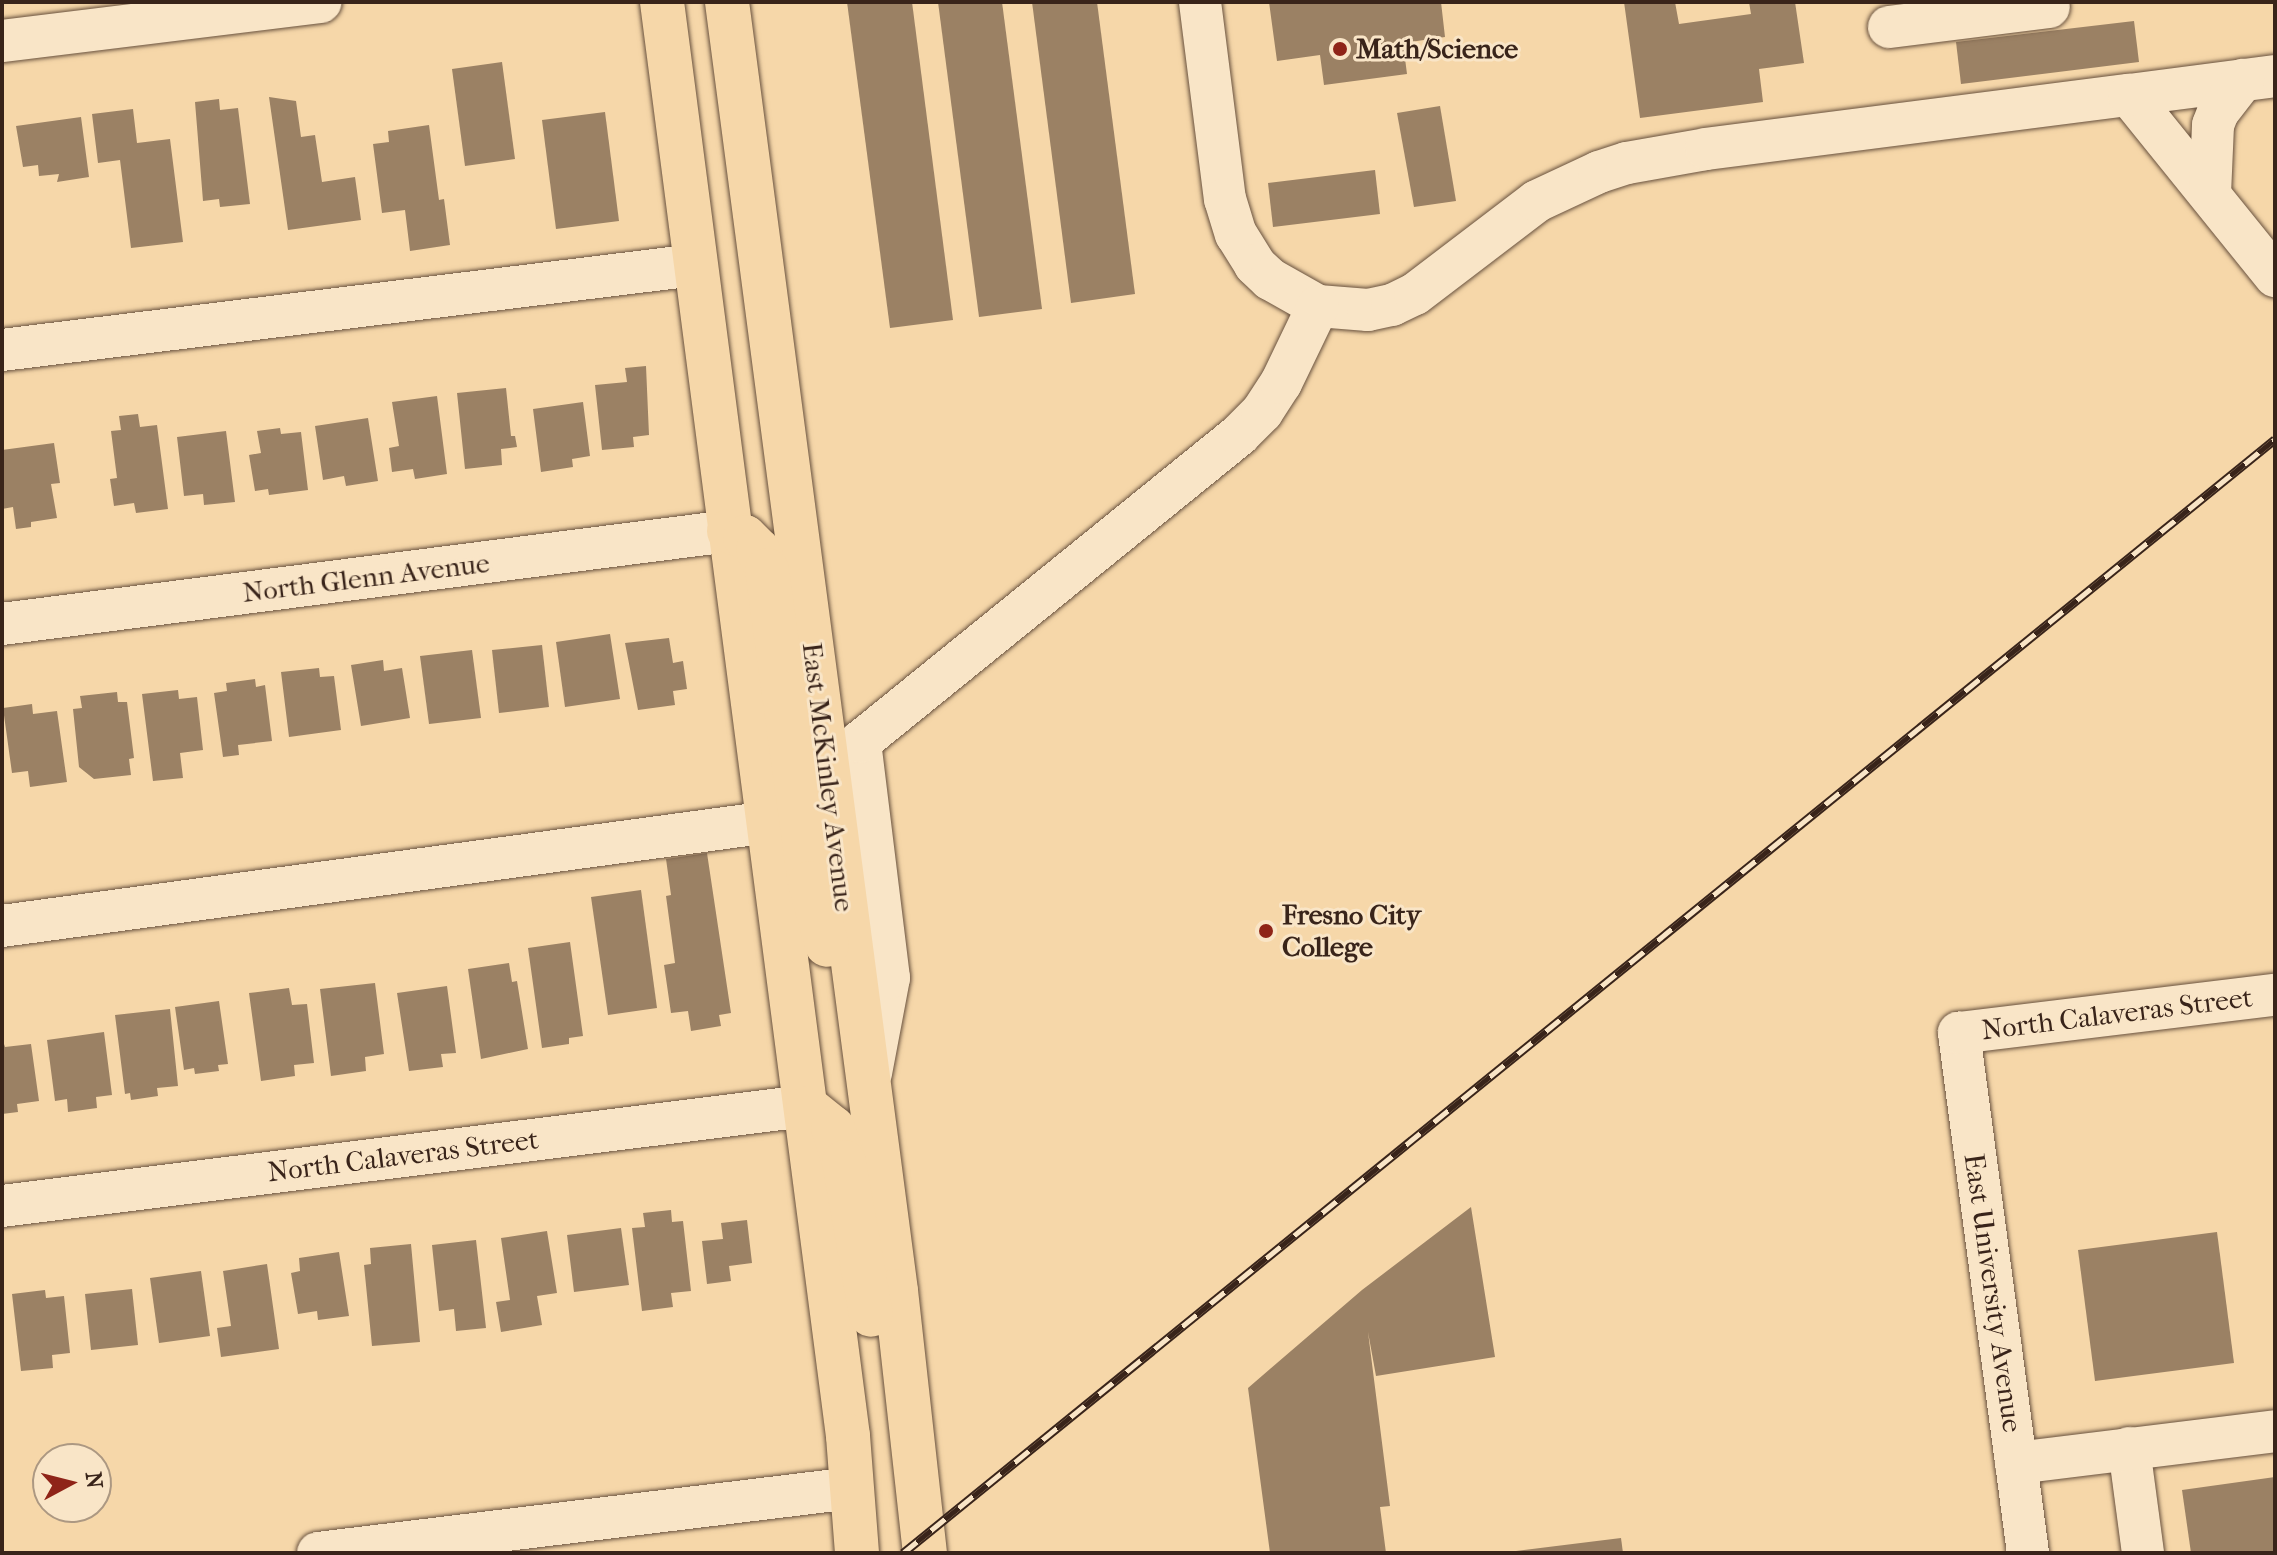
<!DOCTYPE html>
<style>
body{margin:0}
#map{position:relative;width:2277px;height:1555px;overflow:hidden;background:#f6d7a9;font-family:"IM FELL French Canon",serif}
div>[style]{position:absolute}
.building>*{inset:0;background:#9b8164}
.roads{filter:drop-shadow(0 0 2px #68513e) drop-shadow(0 0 2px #68513e)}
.minor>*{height:42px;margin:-21px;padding:0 21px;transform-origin:21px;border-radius:21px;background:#f9e5c7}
.major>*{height:44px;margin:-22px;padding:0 22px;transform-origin:22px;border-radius:22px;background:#f6d7a9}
.rail>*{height:9px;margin-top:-4.5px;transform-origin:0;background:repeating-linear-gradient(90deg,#f9e5c7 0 18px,#39241a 0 36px);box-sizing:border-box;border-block:2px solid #39241a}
.dots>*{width:22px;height:22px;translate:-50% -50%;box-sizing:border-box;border:4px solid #f9e5c7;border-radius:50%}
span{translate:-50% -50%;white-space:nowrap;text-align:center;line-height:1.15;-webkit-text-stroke:6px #f9e5c7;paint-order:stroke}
.poi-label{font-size:28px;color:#39241a;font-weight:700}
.left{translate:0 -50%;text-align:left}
.street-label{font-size:28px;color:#39241a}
.frame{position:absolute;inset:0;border:4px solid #39241a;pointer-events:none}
.north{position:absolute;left:32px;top:1443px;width:80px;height:80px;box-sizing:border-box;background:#f9e5c7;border:2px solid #ac9882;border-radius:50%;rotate:83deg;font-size:22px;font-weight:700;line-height:32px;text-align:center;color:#39241a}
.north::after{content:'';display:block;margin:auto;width:28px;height:36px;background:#8f2418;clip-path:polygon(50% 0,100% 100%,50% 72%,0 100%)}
</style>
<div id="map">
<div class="building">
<i style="clip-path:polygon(847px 2px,912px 2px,953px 320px,890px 328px)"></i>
<i style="clip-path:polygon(938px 2px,1002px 2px,1042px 309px,979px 317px)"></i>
<i style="clip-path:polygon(1032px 2px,1097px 2px,1135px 294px,1071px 303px)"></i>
<i style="clip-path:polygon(1269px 2px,1441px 2px,1445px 37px,1403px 43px,1407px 74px,1324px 85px,1320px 55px,1277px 61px)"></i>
<i style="clip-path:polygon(1624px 2px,1675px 2px,1679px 24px,1751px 14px,1749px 2px,1795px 2px,1804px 63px,1759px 69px,1763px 102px,1640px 118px)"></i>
<i style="clip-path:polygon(2134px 21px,2139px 62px,1961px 84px,1956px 42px)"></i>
<i style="clip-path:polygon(502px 62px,515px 159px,465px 166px,452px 69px)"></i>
<i style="clip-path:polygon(269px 97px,296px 101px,301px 137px,315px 135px,322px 182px,355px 177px,361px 220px,288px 230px)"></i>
<i style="clip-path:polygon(219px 99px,220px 110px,238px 108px,250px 204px,220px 207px,219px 199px,203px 201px,195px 102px)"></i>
<i style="clip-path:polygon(1440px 106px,1456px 201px,1414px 207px,1397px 113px)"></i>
<i style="clip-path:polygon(133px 109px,137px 143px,170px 139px,183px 242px,131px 248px,120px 160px,98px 163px,92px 114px)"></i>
<i style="clip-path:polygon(605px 112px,619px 221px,556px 229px,542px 120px)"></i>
<i style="clip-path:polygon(81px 117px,89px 177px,57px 182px,59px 174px,39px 176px,38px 165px,23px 167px,16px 126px)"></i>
<i style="clip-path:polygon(429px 125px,439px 200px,444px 199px,450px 245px,410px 251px,405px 210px,382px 213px,373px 144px,389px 142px,388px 131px)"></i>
<i style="clip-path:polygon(1375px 170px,1380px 214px,1273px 227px,1268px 183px)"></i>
<i style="clip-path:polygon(646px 366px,649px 435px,633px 437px,634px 447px,602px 450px,595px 385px,627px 382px,625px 368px)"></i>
<i style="clip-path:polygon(506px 388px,511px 436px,515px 436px,517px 447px,501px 449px,502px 465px,465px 469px,457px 393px)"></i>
<i style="clip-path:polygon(437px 396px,447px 474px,415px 479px,413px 469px,392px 472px,389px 448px,399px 446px,392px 402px)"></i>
<i style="clip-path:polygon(583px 402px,590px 456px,572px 459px,573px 467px,541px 472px,533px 409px)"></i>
<i style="clip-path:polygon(138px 414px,140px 427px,157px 425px,168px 509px,136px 513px,134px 503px,114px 506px,110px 479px,117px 478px,111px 431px,121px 430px,119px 416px)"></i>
<i style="clip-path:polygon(368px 418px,378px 481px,346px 486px,344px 476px,323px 480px,315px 426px)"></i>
<i style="clip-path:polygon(280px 428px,281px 434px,301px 432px,308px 490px,269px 495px,268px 489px,255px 491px,249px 455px,261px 453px,257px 431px)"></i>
<i style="clip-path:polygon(226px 431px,235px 502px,204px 505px,203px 494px,184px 496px,177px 437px)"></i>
<i style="clip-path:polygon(54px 443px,60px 483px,51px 484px,57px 518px,31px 522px,31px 527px,16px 529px,13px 507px,2px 509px,2px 450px)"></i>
<i style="clip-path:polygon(610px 634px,620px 699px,565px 707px,556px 642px)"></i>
<i style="clip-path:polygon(669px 638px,673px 663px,683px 661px,687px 689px,673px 691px,675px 705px,638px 710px,625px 643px)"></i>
<i style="clip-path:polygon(542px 645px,549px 707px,499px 713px,492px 650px)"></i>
<i style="clip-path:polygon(472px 650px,481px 718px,429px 724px,420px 656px)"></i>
<i style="clip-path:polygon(383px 660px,384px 671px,402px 668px,410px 718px,361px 726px,351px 665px)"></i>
<i style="clip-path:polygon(319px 668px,320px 677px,334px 676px,341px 730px,289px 737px,281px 672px)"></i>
<i style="clip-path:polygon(255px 679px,256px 687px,265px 685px,272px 741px,238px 745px,239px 755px,223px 757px,214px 693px,227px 691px,226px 683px)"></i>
<i style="clip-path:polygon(178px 690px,179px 699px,197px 697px,203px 750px,180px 753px,183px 778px,153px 781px,142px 694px)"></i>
<i style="clip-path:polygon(117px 692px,118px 702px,127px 702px,134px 758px,129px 759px,131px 775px,94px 779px,79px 767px,73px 709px,82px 708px,80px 696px)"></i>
<i style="clip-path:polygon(32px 704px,33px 714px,57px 711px,67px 782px,30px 787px,28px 771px,12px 773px,3px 708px)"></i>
<i style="clip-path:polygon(707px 853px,731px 1013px,719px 1015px,721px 1026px,691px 1031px,688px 1011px,671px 1013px,664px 965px,675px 963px,666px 896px,671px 895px,666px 859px)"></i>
<i style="clip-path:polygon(641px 890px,657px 1008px,608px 1015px,591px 897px)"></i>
<i style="clip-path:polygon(570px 942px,583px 1036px,569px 1038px,569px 1044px,542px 1048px,528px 948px)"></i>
<i style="clip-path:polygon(509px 963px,512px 982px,517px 981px,528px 1049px,481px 1059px,468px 969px)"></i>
<i style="clip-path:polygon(375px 983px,384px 1054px,365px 1057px,366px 1071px,331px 1076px,320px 989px)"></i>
<i style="clip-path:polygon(447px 986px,456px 1053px,441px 1054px,443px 1067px,409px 1071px,397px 993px)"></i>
<i style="clip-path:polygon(289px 988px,292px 1005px,307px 1004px,314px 1063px,294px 1065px,295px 1076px,261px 1081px,249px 993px)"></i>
<i style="clip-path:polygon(219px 1001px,228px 1064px,218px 1065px,219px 1071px,195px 1074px,194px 1068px,184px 1070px,175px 1007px)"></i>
<i style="clip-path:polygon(170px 1009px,178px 1086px,157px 1088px,158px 1096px,131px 1100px,130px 1093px,125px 1094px,115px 1015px)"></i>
<i style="clip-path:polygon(104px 1032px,112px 1095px,96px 1097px,97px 1108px,68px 1112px,67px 1099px,55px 1101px,47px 1040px)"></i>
<i style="clip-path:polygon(2px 1038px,5px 1047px,31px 1044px,39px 1101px,17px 1104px,18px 1112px,2px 1114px)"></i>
<i style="clip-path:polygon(1471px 1207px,1495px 1357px,1376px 1376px,1368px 1332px,1390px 1506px,1380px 1507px,1386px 1553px,1270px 1553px,1248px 1388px,1362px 1290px)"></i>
<i style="clip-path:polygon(671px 1210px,672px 1222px,683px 1221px,691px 1291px,671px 1293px,673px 1307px,642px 1311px,632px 1228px,645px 1227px,643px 1213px)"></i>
<i style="clip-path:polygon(747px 1220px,752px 1263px,729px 1266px,731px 1281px,707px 1284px,702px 1241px,723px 1239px,721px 1223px)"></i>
<i style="clip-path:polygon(621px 1228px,629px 1285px,574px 1292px,567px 1235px)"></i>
<i style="clip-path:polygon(547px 1231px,557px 1293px,537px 1296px,542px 1325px,501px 1332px,496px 1302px,510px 1300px,501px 1238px)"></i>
<i style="clip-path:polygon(2217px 1232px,2234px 1363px,2095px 1381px,2078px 1250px)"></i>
<i style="clip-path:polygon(476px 1240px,486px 1328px,456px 1331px,454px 1309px,439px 1311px,432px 1245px)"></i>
<i style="clip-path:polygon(411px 1244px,420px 1342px,372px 1346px,364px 1265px,371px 1264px,370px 1248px)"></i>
<i style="clip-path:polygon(339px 1252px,349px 1316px,318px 1320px,317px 1311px,298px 1314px,291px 1273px,300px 1271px,299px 1258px)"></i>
<i style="clip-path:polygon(267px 1264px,279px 1349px,221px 1357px,217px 1328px,231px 1326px,223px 1271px)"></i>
<i style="clip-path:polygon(201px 1271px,210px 1336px,159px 1343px,150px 1278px)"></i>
<i style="clip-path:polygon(132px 1289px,138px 1345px,91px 1350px,85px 1294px)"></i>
<i style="clip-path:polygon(45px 1290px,46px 1298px,64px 1296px,70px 1353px,52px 1355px,53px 1368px,21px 1371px,12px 1294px)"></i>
<i style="clip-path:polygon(2275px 1477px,2275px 1553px,2191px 1553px,2182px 1490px)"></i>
<i style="clip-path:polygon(1621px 1538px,1623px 1553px,1516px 1553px,1516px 1551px)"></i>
</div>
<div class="roads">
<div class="minor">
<i style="left:1200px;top:2px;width:199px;rotate:82.8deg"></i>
<i style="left:1225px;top:199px;width:37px;rotate:73deg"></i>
<i style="left:1236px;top:234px;width:36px;rotate:58deg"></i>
<i style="left:1255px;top:265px;width:21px;rotate:43deg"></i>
<i style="left:1270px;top:279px;width:55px;rotate:29.4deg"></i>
<i style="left:1318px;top:306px;width:50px;rotate:4.6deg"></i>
<i style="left:1368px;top:310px;width:25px;rotate:-12deg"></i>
<i style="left:1392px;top:305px;width:25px;rotate:-26deg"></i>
<i style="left:1415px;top:294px;width:153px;rotate:-37.3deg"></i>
<i style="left:1537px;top:201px;width:68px;rotate:-25.1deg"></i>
<i style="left:1599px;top:172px;width:29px;rotate:-18deg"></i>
<i style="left:1627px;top:163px;width:80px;rotate:-10deg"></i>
<i style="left:1706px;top:149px;width:426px;rotate:-7.3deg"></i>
<i style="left:2129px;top:95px;width:233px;rotate:51.1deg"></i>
<i style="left:1889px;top:27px;width:161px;rotate:-7.1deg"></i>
<i style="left:2px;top:41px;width:321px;rotate:-7deg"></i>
<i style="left:2129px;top:95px;width:147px;rotate:-7.4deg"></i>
<i style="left:2210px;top:194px;width:69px;rotate:-87.5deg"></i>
<i style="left:2213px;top:125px;width:14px;rotate:-69deg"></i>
<i style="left:2218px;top:112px;width:41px;rotate:-52deg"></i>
<i style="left:2px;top:350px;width:698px;rotate:-6.99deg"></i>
<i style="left:2px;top:624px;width:733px;rotate:-7.29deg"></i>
<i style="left:2px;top:926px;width:774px;rotate:-7.72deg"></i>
<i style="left:871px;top:1073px;width:97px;rotate:-79.3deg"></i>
<i style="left:889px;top:978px;width:238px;rotate:-97deg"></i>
<i style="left:860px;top:742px;width:488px;rotate:-39deg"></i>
<i style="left:1239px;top:435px;width:33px;rotate:-45deg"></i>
<i style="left:1262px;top:412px;width:35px;rotate:-57deg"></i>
<i style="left:1281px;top:383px;width:85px;rotate:-64.3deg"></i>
<i style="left:2px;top:1206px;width:809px;rotate:-7.1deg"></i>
<i style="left:2129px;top:1448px;width:106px;rotate:82.4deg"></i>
<i style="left:2016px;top:1463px;width:261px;rotate:-7deg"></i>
<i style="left:318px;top:1553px;width:538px;rotate:-6.94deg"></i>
<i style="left:2028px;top:1553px;width:525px;rotate:-97.56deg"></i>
<i style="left:1959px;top:1033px;width:318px;rotate:-6.9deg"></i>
</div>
<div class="major">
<i style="left:662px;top:2px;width:1446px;rotate:82.61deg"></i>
<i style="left:848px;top:1436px;width:117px;rotate:85.6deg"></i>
<i style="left:727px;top:2px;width:1300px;rotate:82.53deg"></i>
<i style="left:896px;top:1291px;width:264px;rotate:83.7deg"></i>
<i style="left:729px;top:531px;width:17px;rotate:21deg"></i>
<i style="left:745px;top:537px;width:18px;rotate:45deg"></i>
<i style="left:758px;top:550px;width:22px;rotate:66deg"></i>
<i style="left:767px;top:570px;width:316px;rotate:82.2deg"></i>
<i style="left:810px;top:883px;width:64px;rotate:74.7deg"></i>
<i style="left:808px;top:1108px;width:32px;rotate:39deg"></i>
<i style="left:833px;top:1128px;width:36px;rotate:72deg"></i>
<i style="left:844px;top:1162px;width:155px;rotate:80deg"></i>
</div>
</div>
<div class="rail">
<i style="left:903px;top:1553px;width:1767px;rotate:-39.07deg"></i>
</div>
<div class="dots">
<i style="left:1340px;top:49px;background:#8f2418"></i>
<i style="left:1266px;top:931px;background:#8f2418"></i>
</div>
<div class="poi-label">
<span class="left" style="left:1356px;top:49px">Math/Science</span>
<span class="left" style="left:1282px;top:931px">Fresno City<br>College</span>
</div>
<div class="street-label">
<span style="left:366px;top:578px;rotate:-7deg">North Glenn Avenue</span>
<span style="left:828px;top:777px;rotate:83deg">East McKinley Avenue</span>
<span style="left:2117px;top:1014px;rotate:-7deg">North Calaveras Street</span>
<span style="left:403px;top:1156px;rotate:-7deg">North Calaveras Street</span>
<span style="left:1993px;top:1293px;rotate:82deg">East University Avenue</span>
</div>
<div class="frame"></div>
<div class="north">N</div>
</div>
